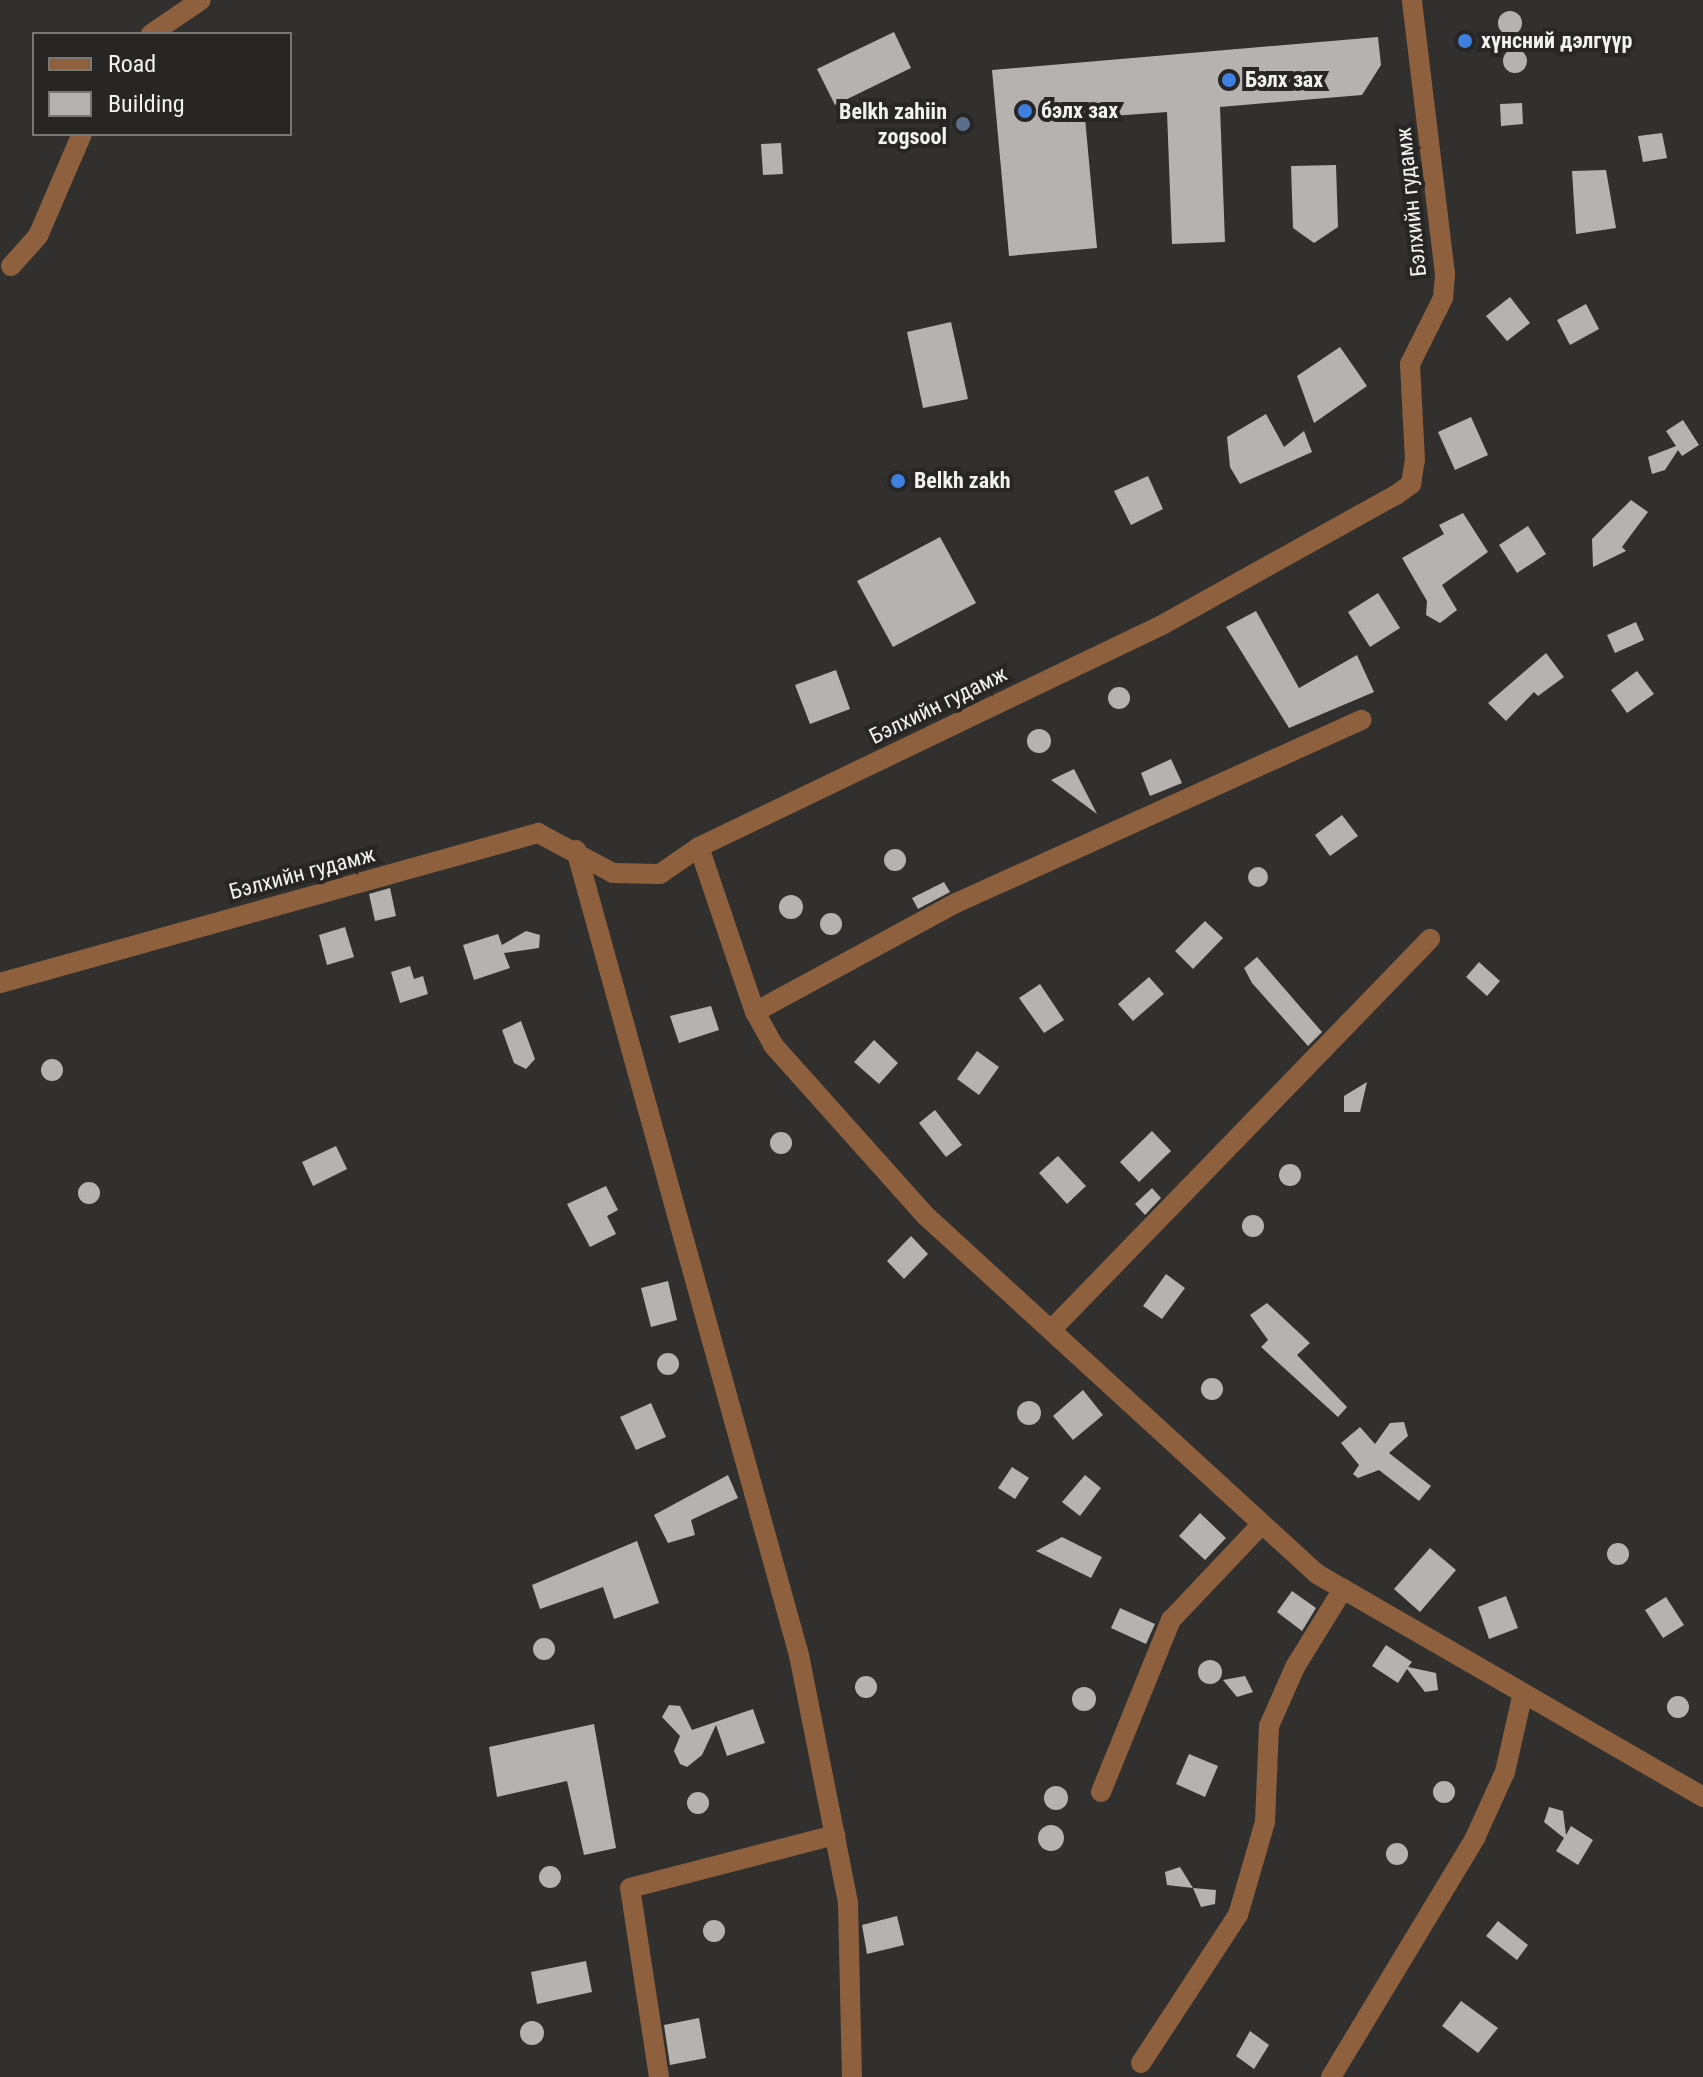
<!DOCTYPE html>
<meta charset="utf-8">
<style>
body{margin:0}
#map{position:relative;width:1703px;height:2077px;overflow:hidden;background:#31302e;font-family:"Roboto Condensed",sans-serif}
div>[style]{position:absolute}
.building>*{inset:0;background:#b5b2b0}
.round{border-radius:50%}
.minor>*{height:20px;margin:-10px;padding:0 10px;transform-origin:10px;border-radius:10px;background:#8f603e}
.dots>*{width:22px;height:22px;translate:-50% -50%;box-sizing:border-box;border:4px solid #272624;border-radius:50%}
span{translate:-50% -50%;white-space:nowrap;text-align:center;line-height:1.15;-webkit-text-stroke:8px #272624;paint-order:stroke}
.poi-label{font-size:22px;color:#f1f1ef;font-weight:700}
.left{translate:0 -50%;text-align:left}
.right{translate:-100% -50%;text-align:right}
.street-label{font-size:22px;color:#f1f1ef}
.legend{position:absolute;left:32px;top:32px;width:260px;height:104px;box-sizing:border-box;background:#272624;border:2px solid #787775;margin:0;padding:10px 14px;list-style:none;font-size:24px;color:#f1f1ef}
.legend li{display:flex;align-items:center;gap:16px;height:40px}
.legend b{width:40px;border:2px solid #787775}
</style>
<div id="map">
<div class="building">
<i class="round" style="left:1498px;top:11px;width:24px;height:24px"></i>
<i style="clip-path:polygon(894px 32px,911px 68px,835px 105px,817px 69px)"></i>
<i style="clip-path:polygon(1378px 37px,1381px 65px,1362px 95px,1220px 107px,1225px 242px,1172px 244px,1167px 112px,1085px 118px,1097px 248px,1009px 256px,992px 70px)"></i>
<i class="round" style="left:1503px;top:49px;width:24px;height:24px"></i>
<i style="clip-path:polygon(1522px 103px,1523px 124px,1501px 126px,1500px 104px)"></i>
<i style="clip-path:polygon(1662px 133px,1667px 158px,1643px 162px,1638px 136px)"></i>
<i style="clip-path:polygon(781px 143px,783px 174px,763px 175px,761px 144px)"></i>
<i style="clip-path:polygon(1336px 165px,1338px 227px,1314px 243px,1293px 228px,1291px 166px)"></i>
<i style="clip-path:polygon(1606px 170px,1616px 228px,1576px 234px,1572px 171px)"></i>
<i style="clip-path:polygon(1510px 297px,1530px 323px,1507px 341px,1486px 316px)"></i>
<i style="clip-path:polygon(1586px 304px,1599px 329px,1570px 345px,1557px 320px)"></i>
<i style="clip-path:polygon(951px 322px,968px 399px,923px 408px,907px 332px)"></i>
<i style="clip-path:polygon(1340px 347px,1367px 386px,1314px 423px,1297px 376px)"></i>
<i style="clip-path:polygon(1266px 414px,1284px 447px,1304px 431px,1312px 452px,1240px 484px,1230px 467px,1227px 437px)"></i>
<i style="clip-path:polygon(1471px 417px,1488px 455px,1455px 470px,1438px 432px)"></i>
<i style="clip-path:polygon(1683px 420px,1699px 445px,1682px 456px,1678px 450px,1665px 470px,1652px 474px,1648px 457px,1676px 446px,1666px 431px)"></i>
<i style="clip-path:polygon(1148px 476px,1163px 509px,1131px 525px,1114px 491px)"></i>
<i style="clip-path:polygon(1631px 500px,1648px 512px,1622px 547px,1626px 551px,1593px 567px,1592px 539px)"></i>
<i style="clip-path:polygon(1463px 513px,1488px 552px,1442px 585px,1457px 610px,1440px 623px,1426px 615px,1427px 601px,1402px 558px,1444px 534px,1439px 525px)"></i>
<i style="clip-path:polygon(1528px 526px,1546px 554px,1517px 573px,1499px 545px)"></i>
<i style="clip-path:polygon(940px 537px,976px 603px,893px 647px,857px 581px)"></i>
<i style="clip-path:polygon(1378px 593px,1400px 628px,1370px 647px,1348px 612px)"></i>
<i style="clip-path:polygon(1256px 611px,1299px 688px,1357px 655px,1374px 692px,1289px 728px,1226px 627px)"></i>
<i style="clip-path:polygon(1636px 622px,1644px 640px,1615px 653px,1607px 635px)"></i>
<i style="clip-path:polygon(1546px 653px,1564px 677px,1538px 696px,1534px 692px,1506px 721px,1488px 703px)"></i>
<i style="clip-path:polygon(836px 670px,850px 709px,810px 724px,795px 685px)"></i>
<i style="clip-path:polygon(1637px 671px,1654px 694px,1627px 713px,1611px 690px)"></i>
<i class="round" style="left:1108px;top:687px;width:22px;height:22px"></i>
<i class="round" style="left:1027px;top:729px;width:24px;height:24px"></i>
<i style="clip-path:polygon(1171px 759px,1182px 783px,1150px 796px,1141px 773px)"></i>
<i style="clip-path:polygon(1074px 769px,1097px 814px,1051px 780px)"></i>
<i style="clip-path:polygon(1342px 815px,1358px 836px,1330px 856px,1315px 835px)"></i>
<i class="round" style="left:884px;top:849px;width:22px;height:22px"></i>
<i class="round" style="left:1248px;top:867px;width:20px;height:20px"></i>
<i style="clip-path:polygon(944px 882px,950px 892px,918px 909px,912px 898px)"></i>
<i style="clip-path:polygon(390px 888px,396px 916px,375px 921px,369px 894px)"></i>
<i class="round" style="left:779px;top:895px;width:24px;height:24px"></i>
<i class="round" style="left:820px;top:913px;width:22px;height:22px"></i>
<i style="clip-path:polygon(1205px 921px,1223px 938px,1193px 969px,1175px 951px)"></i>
<i style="clip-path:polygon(345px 927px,354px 957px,327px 965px,319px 935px)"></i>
<i style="clip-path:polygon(526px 931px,540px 935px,539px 948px,504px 953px,510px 968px,474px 980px,463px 945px,498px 934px,502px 945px)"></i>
<i style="clip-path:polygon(1257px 957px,1322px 1032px,1308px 1046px,1252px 983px,1244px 968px)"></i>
<i style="clip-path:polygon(1479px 962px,1500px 981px,1487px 996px,1466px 977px)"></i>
<i style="clip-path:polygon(410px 966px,414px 979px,423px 976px,428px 994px,400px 1003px,391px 972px)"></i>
<i style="clip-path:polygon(1149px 977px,1164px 994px,1133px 1021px,1118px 1004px)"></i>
<i style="clip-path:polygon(1040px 984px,1064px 1020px,1044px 1033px,1019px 998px)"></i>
<i style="clip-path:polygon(711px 1006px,719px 1030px,679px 1043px,670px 1016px)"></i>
<i style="clip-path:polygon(521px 1021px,535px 1059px,526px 1069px,514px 1063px,502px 1030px)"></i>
<i style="clip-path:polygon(874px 1040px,898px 1063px,879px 1084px,854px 1062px)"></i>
<i style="clip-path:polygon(977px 1051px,999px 1067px,979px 1095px,957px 1079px)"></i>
<i class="round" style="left:41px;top:1059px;width:22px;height:22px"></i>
<i style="clip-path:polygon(1367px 1082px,1360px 1112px,1344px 1112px,1344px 1096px)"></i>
<i style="clip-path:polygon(935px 1110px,962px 1145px,946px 1157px,919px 1123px)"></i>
<i style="clip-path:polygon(1152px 1131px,1171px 1151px,1139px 1182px,1120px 1162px)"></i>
<i class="round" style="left:770px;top:1132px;width:22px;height:22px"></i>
<i style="clip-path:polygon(336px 1146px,347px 1169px,313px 1186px,302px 1162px)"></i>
<i style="clip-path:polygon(1058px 1156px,1086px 1186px,1067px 1204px,1039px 1173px)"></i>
<i class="round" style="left:1279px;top:1164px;width:22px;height:22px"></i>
<i class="round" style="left:78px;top:1182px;width:22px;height:22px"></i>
<i style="clip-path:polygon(606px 1186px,618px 1210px,607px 1216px,616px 1234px,590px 1247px,567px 1204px)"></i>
<i style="clip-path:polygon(1152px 1188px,1161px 1198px,1145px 1215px,1135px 1204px)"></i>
<i class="round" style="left:1242px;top:1215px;width:22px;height:22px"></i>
<i style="clip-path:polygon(911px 1236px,928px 1254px,904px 1279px,887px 1261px)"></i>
<i style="clip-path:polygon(1166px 1274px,1185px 1288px,1162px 1319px,1143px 1306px)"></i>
<i style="clip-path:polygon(668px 1281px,677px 1320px,651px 1327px,641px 1288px)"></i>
<i style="clip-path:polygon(1267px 1303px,1310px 1343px,1297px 1355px,1347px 1407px,1338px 1417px,1261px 1347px,1268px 1340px,1250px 1315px)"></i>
<i class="round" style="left:657px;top:1353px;width:22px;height:22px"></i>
<i class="round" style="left:1201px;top:1378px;width:22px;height:22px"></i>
<i style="clip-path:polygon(1083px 1390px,1103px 1415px,1073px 1440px,1053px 1416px)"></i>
<i class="round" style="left:1017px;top:1401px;width:24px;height:24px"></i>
<i style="clip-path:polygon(651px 1403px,666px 1437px,636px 1450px,620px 1417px)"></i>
<i style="clip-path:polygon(1404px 1422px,1408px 1436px,1389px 1453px,1431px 1486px,1419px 1501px,1379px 1470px,1358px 1478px,1353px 1474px,1359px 1465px,1341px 1443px,1360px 1427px,1375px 1444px,1390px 1423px)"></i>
<i style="clip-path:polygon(1012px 1467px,1029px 1478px,1015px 1499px,998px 1488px)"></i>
<i style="clip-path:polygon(728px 1475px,738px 1498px,691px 1520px,695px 1535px,668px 1543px,654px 1515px)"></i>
<i style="clip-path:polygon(1085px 1475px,1101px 1488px,1080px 1516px,1062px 1502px)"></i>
<i style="clip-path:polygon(1200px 1513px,1226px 1538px,1205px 1560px,1179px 1536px)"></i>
<i style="clip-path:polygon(1062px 1537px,1102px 1557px,1091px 1578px,1036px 1551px)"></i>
<i style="clip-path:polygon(637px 1541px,659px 1603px,614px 1619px,603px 1587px,540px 1609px,532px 1585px)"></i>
<i class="round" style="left:1607px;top:1543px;width:22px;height:22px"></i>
<i style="clip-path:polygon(1430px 1548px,1456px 1570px,1420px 1612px,1394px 1589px)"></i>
<i style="clip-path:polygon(1292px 1591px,1316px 1608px,1302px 1631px,1277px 1612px)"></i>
<i style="clip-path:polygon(1506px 1596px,1518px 1628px,1489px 1639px,1478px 1607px)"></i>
<i style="clip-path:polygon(1666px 1597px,1684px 1625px,1663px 1638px,1645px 1610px)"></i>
<i style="clip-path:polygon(1120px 1608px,1155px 1624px,1146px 1644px,1111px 1628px)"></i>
<i class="round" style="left:533px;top:1638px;width:22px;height:22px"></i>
<i style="clip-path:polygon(1386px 1645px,1412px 1662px,1408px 1667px,1436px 1673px,1438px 1690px,1425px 1692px,1407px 1669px,1398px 1683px,1372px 1666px)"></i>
<i class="round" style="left:1198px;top:1660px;width:24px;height:24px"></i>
<i class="round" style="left:855px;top:1676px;width:22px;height:22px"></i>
<i style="clip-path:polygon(1245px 1676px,1253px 1692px,1237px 1697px,1223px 1680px)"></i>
<i class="round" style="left:1072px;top:1687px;width:24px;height:24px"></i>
<i class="round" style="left:1667px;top:1696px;width:22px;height:22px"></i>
<i style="clip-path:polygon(680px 1706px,692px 1730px,753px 1709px,765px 1743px,727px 1756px,716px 1725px,702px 1755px,687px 1767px,680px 1764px,674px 1751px,680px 1736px,662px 1717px,669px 1705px)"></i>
<i style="clip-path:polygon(594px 1724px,616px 1848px,584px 1855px,567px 1781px,497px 1797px,489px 1747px)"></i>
<i style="clip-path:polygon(1189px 1754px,1218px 1766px,1205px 1797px,1176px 1784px)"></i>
<i class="round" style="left:1433px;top:1781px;width:22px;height:22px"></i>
<i class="round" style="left:1044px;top:1786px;width:24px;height:24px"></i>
<i class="round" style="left:687px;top:1792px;width:22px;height:22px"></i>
<i style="clip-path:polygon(1549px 1807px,1563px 1811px,1566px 1835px,1571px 1826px,1593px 1840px,1578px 1865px,1556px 1851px,1564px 1838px,1544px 1822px)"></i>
<i class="round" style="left:1038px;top:1825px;width:26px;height:26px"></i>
<i class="round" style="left:1386px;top:1843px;width:22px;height:22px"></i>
<i class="round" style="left:539px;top:1866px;width:22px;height:22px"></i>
<i style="clip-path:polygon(1180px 1867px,1193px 1888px,1216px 1890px,1215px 1904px,1201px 1907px,1193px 1888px,1167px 1885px,1165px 1872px)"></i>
<i style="clip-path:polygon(897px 1916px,904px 1945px,867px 1954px,862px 1925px)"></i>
<i class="round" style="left:703px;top:1920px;width:22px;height:22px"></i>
<i style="clip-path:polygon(1498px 1921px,1528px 1945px,1517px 1960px,1486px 1936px)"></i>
<i style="clip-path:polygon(586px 1961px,592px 1992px,537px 2004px,531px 1972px)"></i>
<i style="clip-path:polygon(1461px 2001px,1498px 2028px,1478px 2053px,1442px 2026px)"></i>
<i style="clip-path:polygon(699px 2018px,706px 2058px,670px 2065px,664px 2025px)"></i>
<i class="round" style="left:520px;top:2021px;width:24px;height:24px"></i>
<i style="clip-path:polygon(1250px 2031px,1269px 2045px,1254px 2069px,1236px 2056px)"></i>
</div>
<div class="minor">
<i style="left:151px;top:34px;width:60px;rotate:-34.2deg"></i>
<i style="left:11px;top:266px;width:40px;rotate:-48deg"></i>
<i style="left:38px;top:236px;width:111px;rotate:-66.7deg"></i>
<i style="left:699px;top:847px;width:174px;rotate:71.3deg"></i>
<i style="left:755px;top:1012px;width:38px;rotate:61deg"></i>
<i style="left:773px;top:1045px;width:229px;rotate:48.2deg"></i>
<i style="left:926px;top:1216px;width:530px;rotate:42.48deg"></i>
<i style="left:1317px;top:1574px;width:446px;rotate:30deg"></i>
<i style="left:576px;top:850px;width:835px;rotate:74.52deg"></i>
<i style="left:799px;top:1655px;width:253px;rotate:78.8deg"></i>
<i style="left:848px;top:1903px;width:174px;rotate:88.7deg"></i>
<i style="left:0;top:983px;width:559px;rotate:-15.58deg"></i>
<i style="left:538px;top:833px;width:85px;rotate:28.1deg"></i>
<i style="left:613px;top:873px;width:47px;rotate:1.2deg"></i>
<i style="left:660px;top:874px;width:47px;rotate:-34.7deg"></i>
<i style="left:699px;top:847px;width:513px;rotate:-25.62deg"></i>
<i style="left:1162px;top:625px;width:268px;rotate:-29.1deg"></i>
<i style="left:1396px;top:495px;width:19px;rotate:-36deg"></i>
<i style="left:1411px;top:484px;width:24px;rotate:-81deg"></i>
<i style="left:1415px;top:460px;width:96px;rotate:-93deg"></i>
<i style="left:1410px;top:364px;width:74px;rotate:-63.4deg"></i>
<i style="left:1443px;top:298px;width:24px;rotate:-85deg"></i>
<i style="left:1445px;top:274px;width:276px;rotate:-96.9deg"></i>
<i style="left:755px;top:1012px;width:229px;rotate:-28.5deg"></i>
<i style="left:956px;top:903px;width:445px;rotate:-24.3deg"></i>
<i style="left:1053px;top:1328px;width:542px;rotate:-45.9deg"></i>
<i style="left:1101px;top:1792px;width:186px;rotate:-67.9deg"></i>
<i style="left:1171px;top:1620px;width:129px;rotate:-46.6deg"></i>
<i style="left:1141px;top:2063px;width:177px;rotate:-56.8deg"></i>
<i style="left:1238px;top:1915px;width:97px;rotate:-73.8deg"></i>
<i style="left:1265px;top:1822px;width:96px;rotate:-87.6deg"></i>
<i style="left:1269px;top:1726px;width:64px;rotate:-66.2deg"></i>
<i style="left:1295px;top:1667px;width:92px;rotate:-58.4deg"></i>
<i style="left:659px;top:2077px;width:191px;rotate:-98.7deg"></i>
<i style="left:630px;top:1888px;width:212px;rotate:-14.5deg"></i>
<i style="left:1331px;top:2077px;width:279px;rotate:-58.9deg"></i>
<i style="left:1475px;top:1838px;width:72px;rotate:-65.6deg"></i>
<i style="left:1505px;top:1772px;width:77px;rotate:-77.2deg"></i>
</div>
<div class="dots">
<i style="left:1465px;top:41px;background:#3f7fe0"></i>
<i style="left:1229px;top:80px;background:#3f7fe0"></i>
<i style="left:1025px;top:111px;background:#3f7fe0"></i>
<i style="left:963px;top:124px;background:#5c6f8a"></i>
<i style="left:898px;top:481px;background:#3f7fe0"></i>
</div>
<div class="poi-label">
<span class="left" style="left:1481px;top:41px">хүнсний дэлгүүр</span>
<span class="left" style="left:1245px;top:80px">Бэлх зах</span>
<span class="right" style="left:947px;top:124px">Belkh zahiin<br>zogsool</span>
<span class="left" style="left:1041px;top:111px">бэлх зах</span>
<span class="left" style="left:914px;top:481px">Belkh zakh</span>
</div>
<div class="street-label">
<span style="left:1411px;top:202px;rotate:-96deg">Бэлхийн гудамж</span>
<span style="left:938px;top:705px;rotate:-26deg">Бэлхийн гудамж</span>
<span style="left:302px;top:873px;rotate:-15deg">Бэлхийн гудамж</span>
</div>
<ul class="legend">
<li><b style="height:10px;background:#8f603e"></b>Road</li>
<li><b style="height:22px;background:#b5b2b0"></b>Building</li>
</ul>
</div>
